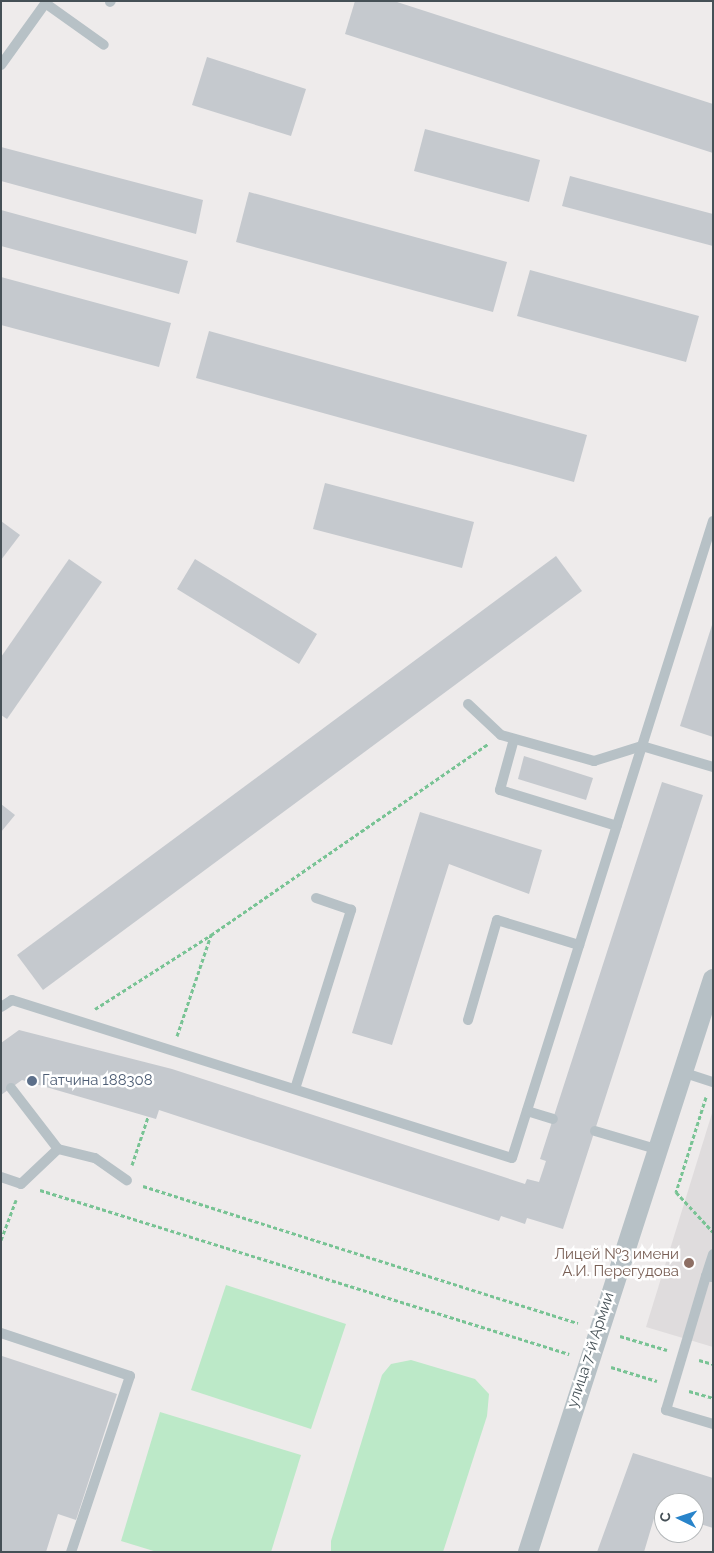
<!DOCTYPE html>
<meta charset="utf-8">
<style>
body{margin:0}
#map{position:relative;width:714px;height:1553px;overflow:hidden;background:#eeebeb;font-family:Raleway,sans-serif}
div>[style]{position:absolute}
.education>*{inset:0;background:#dfdcdd}
.green>*{inset:0;background:#bce9c8}
.building>*{inset:0;background:#c5c9ce}
.path>*{height:3px;margin-top:-1.5px;transform-origin:0;background:repeating-linear-gradient(90deg,#78c394 0 4px,transparent 0 6.5px)}
.service>*{height:10px;margin:-5px;padding:0 5px;transform-origin:5px;border-radius:5px;background:#b7c1c6}
.minor>*{height:20px;margin:-10px;padding:0 10px;transform-origin:10px;border-radius:10px;background:#b7c1c6}
.dots>*{width:14px;height:14px;translate:-50% -50%;box-sizing:border-box;border:2px solid #fff;border-radius:50%}
span{translate:-50% -50%;white-space:nowrap;text-align:center;line-height:1.15;-webkit-text-stroke:5px #fff;paint-order:stroke}
.service-label{font-size:15px;color:#4e5e75}
.left{translate:0 -50%;text-align:left}
.education-label{font-size:15px;color:#785e54}
.right{translate:-100% -50%;text-align:right}
.street-label{font-size:15px;color:#455056}
.frame{position:absolute;inset:0;border:2px solid #455056;pointer-events:none}
.north{position:absolute;left:654px;top:1493px;width:50px;height:50px;box-sizing:border-box;background:#fff;border:1px solid #b5b9bb;border-radius:50%;rotate:274deg;font-size:14px;font-weight:700;line-height:20px;text-align:center;color:#455056}
.north::after{content:'';display:block;margin:auto;width:18px;height:22px;background:#2984ca;clip-path:polygon(50% 0,100% 100%,50% 72%,0 100%)}
</style>
<div id="map">
<div class="education">
<i style="clip-path:polygon(713px 1110px,713px 1347px,646px 1327px)"></i>
</div>
<div class="green">
<i style="clip-path:polygon(226px 1285px,346px 1324px,311px 1429px,191px 1390px)"></i>
<i style="clip-path:polygon(411px 1360px,475px 1379px,489px 1394px,487px 1416px,443px 1552px,331px 1552px,331px 1541px,382px 1375px,391px 1364px)"></i>
<i style="clip-path:polygon(160px 1412px,301px 1455px,271px 1552px,157px 1552px,121px 1541px)"></i>
</div>
<div class="building">
<i style="clip-path:polygon(355px 1px,394px 1px,713px 104px,713px 153px,345px 34px)"></i>
<i style="clip-path:polygon(207px 57px,306px 89px,291px 136px,192px 105px)"></i>
<i style="clip-path:polygon(425px 129px,540px 160px,529px 202px,414px 171px)"></i>
<i style="clip-path:polygon(1px 147px,203px 200px,196px 234px,1px 181px)"></i>
<i style="clip-path:polygon(570px 176px,713px 214px,713px 246px,562px 206px)"></i>
<i style="clip-path:polygon(249px 192px,507px 262px,493px 312px,236px 242px)"></i>
<i style="clip-path:polygon(1px 210px,188px 261px,179px 294px,1px 246px)"></i>
<i style="clip-path:polygon(530px 270px,699px 316px,686px 362px,517px 316px)"></i>
<i style="clip-path:polygon(1px 277px,171px 323px,159px 367px,1px 325px)"></i>
<i style="clip-path:polygon(209px 331px,587px 435px,574px 482px,196px 378px)"></i>
<i style="clip-path:polygon(325px 483px,474px 522px,462px 568px,313px 529px)"></i>
<i style="clip-path:polygon(1px 521px,20px 535px,1px 560px)"></i>
<i style="clip-path:polygon(556px 556px,582px 591px,43px 990px,17px 955px)"></i>
<i style="clip-path:polygon(69px 559px,102px 582px,7px 719px,1px 715px,1px 657px)"></i>
<i style="clip-path:polygon(195px 559px,317px 634px,299px 664px,177px 589px)"></i>
<i style="clip-path:polygon(712px 625px,713px 625px,713px 737px,680px 726px)"></i>
<i style="clip-path:polygon(524px 756px,593px 778px,586px 800px,518px 779px)"></i>
<i style="clip-path:polygon(662px 782px,703px 795px,563px 1229px,527px 1218px,525px 1224px,501px 1216px,499px 1221px,159px 1110px,156px 1119px,22px 1080px,1px 1095px,1px 1104px,1px 1043px,19px 1030px,172px 1069px,525px 1184px,527px 1179px,539px 1182px,546px 1161px,540px 1159px)"></i>
<i style="clip-path:polygon(1px 804px,15px 815px,1px 832px)"></i>
<i style="clip-path:polygon(420px 812px,542px 850px,529px 894px,449px 864px,392px 1045px,352px 1033px)"></i>
<i style="clip-path:polygon(2px 1356px,117px 1394px,76px 1520px,58px 1514px,46px 1552px,1px 1552px)"></i>
<i style="clip-path:polygon(633px 1453px,713px 1478px,713px 1528px,694px 1522px,694px 1503px,664px 1503px,658px 1505px,644px 1552px,597px 1552px)"></i>
</div>
<div class="path">
<i style="left:95px;top:1009px;width:138px;rotate:-32.5deg"></i>
<i style="left:211px;top:935px;width:336px;rotate:-34.6deg"></i>
<i style="left:177px;top:1036px;width:107px;rotate:-71.4deg"></i>
<i style="left:706px;top:1097px;width:100px;rotate:107.5deg"></i>
<i style="left:676px;top:1192px;width:54px;rotate:47.2deg"></i>
<i style="left:132px;top:1165px;width:51px;rotate:-71.6deg"></i>
<i style="left:143px;top:1186px;width:456px;rotate:17.5deg"></i>
<i style="left:40px;top:1190px;width:554px;rotate:17.22deg"></i>
<i style="left:1px;top:1240px;width:43px;rotate:-69.4deg"></i>
<i style="left:620px;top:1336px;width:49px;rotate:16.6deg"></i>
<i style="left:699px;top:1360px;width:15px;rotate:16deg"></i>
<i style="left:611px;top:1367px;width:48px;rotate:16.9deg"></i>
<i style="left:689px;top:1391px;width:25px;rotate:16deg"></i>
</div>
<div class="service">
<i style="left:110px;top:2px;width:1px;rotate:-45deg"></i>
<i style="left:45px;top:3px;width:72px;rotate:35.4deg"></i>
<i style="left:1px;top:65px;width:79px;rotate:-54.3deg"></i>
<i style="left:468px;top:704px;width:45px;rotate:43.2deg"></i>
<i style="left:501px;top:735px;width:97px;rotate:15.6deg"></i>
<i style="left:594px;top:761px;width:50px;rotate:-17.4deg"></i>
<i style="left:642px;top:746px;width:74px;rotate:16.5deg"></i>
<i style="left:514px;top:739px;width:53px;rotate:105.4deg"></i>
<i style="left:500px;top:790px;width:122px;rotate:17.1deg"></i>
<i style="left:1px;top:1007px;width:13px;rotate:-32deg"></i>
<i style="left:12px;top:1000px;width:524px;rotate:17.54deg"></i>
<i style="left:512px;top:1158px;width:668px;rotate:-72.49deg"></i>
<i style="left:468px;top:1020px;width:104px;rotate:-73.8deg"></i>
<i style="left:497px;top:920px;width:86px;rotate:17deg"></i>
<i style="left:685px;top:1073px;width:29px;rotate:18deg"></i>
<i style="left:295px;top:1089px;width:188px;rotate:-72.6deg"></i>
<i style="left:351px;top:910px;width:37px;rotate:-161deg"></i>
<i style="left:527px;top:1111px;width:27px;rotate:17deg"></i>
<i style="left:595px;top:1131px;width:67px;rotate:16.5deg"></i>
<i style="left:58px;top:1149px;width:38px;rotate:14deg"></i>
<i style="left:95px;top:1158px;width:39px;rotate:35deg"></i>
<i style="left:1px;top:1177px;width:21px;rotate:19deg"></i>
<i style="left:21px;top:1184px;width:51px;rotate:-43.4deg"></i>
<i style="left:58px;top:1149px;width:77px;rotate:-127.6deg"></i>
<i style="left:706px;top:1276px;width:140px;rotate:106.6deg"></i>
<i style="left:666px;top:1410px;width:49px;rotate:16.6deg"></i>
<i style="left:712px;top:1277px;width:6px;rotate:-171deg"></i>
<i style="left:706px;top:1276px;width:23px;rotate:-72deg"></i>
<i style="left:1px;top:1333px;width:136px;rotate:18.4deg"></i>
<i style="left:130px;top:1376px;width:186px;rotate:108.5deg"></i>
</div>
<div class="minor">
<i style="left:528px;top:1552px;width:602px;rotate:-72.11deg"></i>
</div>
<div class="dots">
<i style="left:32px;top:1081px;background:#5c6f8a"></i>
<i style="left:689px;top:1263px;background:#8d6e63"></i>
</div>
<div class="service-label">
<span class="left" style="left:42px;top:1081px">Гатчина 188308</span>
</div>
<div class="education-label">
<span class="right" style="left:679px;top:1263px">Лицей №3 имени<br>А.И. Перегудова</span>
</div>
<div class="street-label">
<span style="left:591px;top:1350px;rotate:-72deg">улица 7-й Армии</span>
</div>
<div class="frame"></div>
<div class="north">С</div>
</div>
